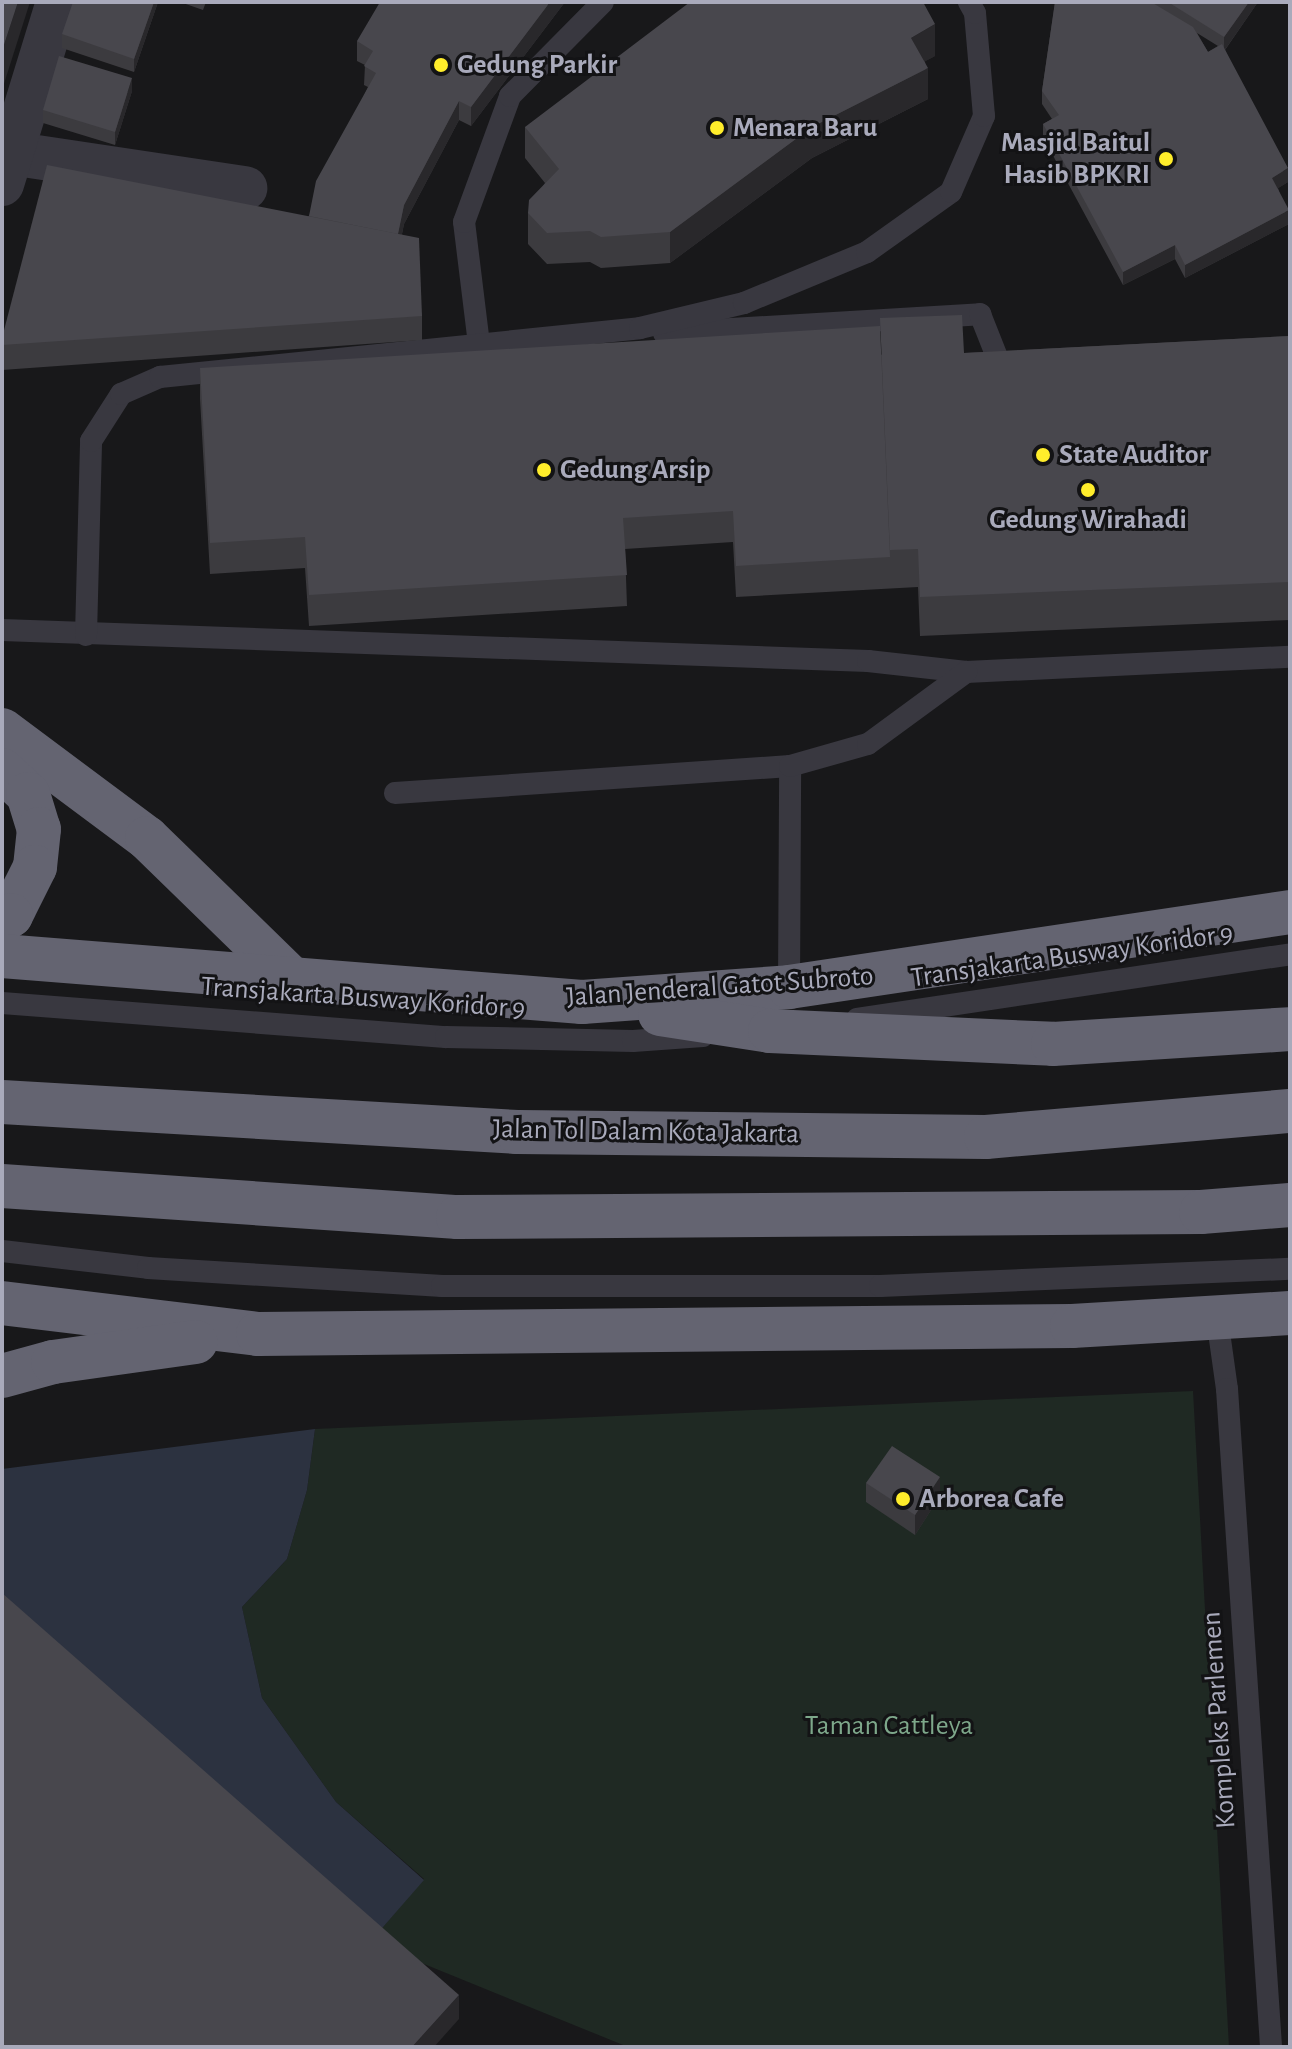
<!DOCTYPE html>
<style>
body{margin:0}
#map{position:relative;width:1292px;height:2049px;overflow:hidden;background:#18181a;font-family:"Alegreya Sans",sans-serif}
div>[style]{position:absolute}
.green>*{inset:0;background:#1f2923}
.water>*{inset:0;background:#2c3240}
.lane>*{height:22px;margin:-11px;padding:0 11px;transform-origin:11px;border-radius:11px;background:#393840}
.street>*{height:44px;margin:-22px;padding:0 22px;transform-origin:22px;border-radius:22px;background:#393840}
.highway>*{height:44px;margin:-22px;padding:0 22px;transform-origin:22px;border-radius:22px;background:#646471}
.wall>*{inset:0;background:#3c3b3f}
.shaded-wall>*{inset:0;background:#29282b}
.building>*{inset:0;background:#48474d}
.dots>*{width:22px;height:22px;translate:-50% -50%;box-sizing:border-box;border:4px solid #131315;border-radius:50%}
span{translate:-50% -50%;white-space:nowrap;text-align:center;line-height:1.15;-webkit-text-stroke:6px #131315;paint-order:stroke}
.poi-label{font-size:28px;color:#a9aabb;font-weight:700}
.left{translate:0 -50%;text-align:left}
.right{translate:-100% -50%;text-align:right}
.street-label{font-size:28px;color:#a9aabb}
.park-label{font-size:28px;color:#7ea88b}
.frame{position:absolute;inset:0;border:4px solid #a9aabb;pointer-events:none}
</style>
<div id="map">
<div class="green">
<i style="clip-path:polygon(1193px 1391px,1229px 2047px,628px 2047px,370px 1942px,424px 1879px,336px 1802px,262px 1698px,242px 1607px,287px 1559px,307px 1490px,315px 1429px)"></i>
</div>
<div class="water">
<i style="clip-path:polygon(315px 1429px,307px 1490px,287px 1559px,242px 1607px,262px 1698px,336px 1802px,424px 1880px,370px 1942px,2px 1617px,2px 1469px)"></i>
</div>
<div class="lane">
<i style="left:664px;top:333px;width:317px;rotate:-3.4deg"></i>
<i style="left:980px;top:314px;width:57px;rotate:68.4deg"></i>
<i style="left:1001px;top:367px;width:12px;rotate:-5deg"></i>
<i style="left:479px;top:344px;width:123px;rotate:-97deg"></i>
<i style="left:464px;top:222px;width:134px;rotate:-69.9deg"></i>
<i style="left:510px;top:96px;width:132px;rotate:-45.3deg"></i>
<i style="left:2px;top:630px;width:867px;rotate:2.05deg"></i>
<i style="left:868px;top:661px;width:99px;rotate:6.4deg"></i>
<i style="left:966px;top:672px;width:324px;rotate:-2.7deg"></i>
<i style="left:86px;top:635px;width:194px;rotate:-88.5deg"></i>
<i style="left:91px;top:441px;width:56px;rotate:-57.4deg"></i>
<i style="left:121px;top:394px;width:43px;rotate:-23.6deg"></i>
<i style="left:160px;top:377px;width:482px;rotate:-5.8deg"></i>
<i style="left:640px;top:328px;width:107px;rotate:-13.5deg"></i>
<i style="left:744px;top:303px;width:133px;rotate:-22.5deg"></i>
<i style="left:867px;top:252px;width:103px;rotate:-35.5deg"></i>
<i style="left:951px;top:192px;width:83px;rotate:-66.5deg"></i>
<i style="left:984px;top:116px;width:103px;rotate:-95deg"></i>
<i style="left:975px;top:13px;width:13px;rotate:-119deg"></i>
<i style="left:395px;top:793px;width:396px;rotate:-3.9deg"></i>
<i style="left:789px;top:987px;width:221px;rotate:-89.7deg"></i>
<i style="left:790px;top:766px;width:81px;rotate:-15.8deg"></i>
<i style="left:868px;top:744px;width:122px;rotate:-36.3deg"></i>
<i style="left:2px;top:1003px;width:445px;rotate:4.4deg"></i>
<i style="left:446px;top:1037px;width:187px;rotate:1.2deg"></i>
<i style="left:633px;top:1041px;width:70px;rotate:-4.1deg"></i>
<i style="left:857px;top:1019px;width:438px;rotate:-8.5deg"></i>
<i style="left:2px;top:1251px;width:147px;rotate:6.6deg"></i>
<i style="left:148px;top:1268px;width:295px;rotate:3.5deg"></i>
<i style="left:442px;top:1286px;width:438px"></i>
<i style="left:880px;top:1286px;width:410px;rotate:-2.4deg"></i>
<i style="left:1217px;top:1318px;width:72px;rotate:82deg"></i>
<i style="left:1227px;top:1389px;width:659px;rotate:86.17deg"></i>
</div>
<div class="street">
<i style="left:10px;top:153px;width:238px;rotate:8.5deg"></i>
<i style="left:2px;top:184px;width:190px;rotate:-72.9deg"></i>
</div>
<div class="highway">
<i style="left:2px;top:730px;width:181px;rotate:36.7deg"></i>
<i style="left:147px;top:838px;width:199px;rotate:44.2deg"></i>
<i style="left:2px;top:770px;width:35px;rotate:43deg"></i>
<i style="left:28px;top:794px;width:37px;rotate:73deg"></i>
<i style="left:39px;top:829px;width:38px;rotate:96deg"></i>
<i style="left:35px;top:867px;width:54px;rotate:116.6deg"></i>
<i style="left:11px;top:915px;width:11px;rotate:146deg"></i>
<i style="left:2px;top:956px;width:582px;rotate:4.53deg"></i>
<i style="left:582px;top:1002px;width:208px;rotate:-4.1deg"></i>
<i style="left:789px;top:987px;width:507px;rotate:-8.51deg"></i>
<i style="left:660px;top:1014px;width:111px;rotate:8.8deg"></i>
<i style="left:770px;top:1031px;width:283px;rotate:2.6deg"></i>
<i style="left:1053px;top:1044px;width:237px;rotate:-3.6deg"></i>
<i style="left:2px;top:1102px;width:516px;rotate:3.33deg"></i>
<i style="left:517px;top:1132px;width:469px;rotate:0.6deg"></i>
<i style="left:986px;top:1137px;width:305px;rotate:-4.9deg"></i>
<i style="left:2px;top:1186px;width:457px;rotate:3.9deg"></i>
<i style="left:458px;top:1217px;width:743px;rotate:-0.39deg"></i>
<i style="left:1201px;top:1212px;width:89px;rotate:-4.5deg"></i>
<i style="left:2px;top:1303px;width:258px;rotate:6.9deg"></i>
<i style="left:258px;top:1334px;width:814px;rotate:-0.56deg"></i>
<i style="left:1072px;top:1326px;width:218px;rotate:-3.4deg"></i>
<i style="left:2px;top:1376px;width:53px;rotate:-15.4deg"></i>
<i style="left:53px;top:1362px;width:144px;rotate:-8deg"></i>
</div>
<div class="wall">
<i style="clip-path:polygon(158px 2px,134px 72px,62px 48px,62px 34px)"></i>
<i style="clip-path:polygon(180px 2px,206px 2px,203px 10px)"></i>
<i style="clip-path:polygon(565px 2px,471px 126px,459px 120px,404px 224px,402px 234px,422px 316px,422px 340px,2px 370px,2px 338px,309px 216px,368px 87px,364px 85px,365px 65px,357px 61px,357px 41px)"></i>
<i style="clip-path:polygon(evenodd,1055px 2px,1258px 2px,1225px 50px,1288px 182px,1278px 188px,1289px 224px,1185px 278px,1175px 259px,1123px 285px,1043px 137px,1043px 124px,1052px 119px,1042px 104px,1042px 91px,1055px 2px,1197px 33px,1218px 46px,1208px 52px,1197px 33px)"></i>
<i style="clip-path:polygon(935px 56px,925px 61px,928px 99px,812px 158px,670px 263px,601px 268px,590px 262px,547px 264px,528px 244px,528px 213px,545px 183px,525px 158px,525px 127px)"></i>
<i style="clip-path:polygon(132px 91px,115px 145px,43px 123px,43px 110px)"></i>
<i style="clip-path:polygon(1290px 336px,1290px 620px,920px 636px,918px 587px,736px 597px,733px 542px,625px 549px,627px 606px,309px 626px,305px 568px,210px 574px,200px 399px,200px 368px,964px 353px)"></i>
<i style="clip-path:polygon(866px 1483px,940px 1496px,915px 1535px,866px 1502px)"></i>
</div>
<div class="shaded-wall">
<i style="clip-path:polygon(18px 2px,30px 2px,2px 90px,2px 51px)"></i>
<i style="clip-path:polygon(154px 2px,158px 2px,134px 72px,134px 59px)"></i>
<i style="clip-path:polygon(550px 2px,565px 2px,471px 126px,471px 107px)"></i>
<i style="clip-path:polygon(1249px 2px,1258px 2px,1224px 51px,1224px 37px)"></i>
<i style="clip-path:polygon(935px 24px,935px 56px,911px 69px,911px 38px)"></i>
<i style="clip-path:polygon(928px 68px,928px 99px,812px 158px,670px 263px,670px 232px,812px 127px)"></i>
<i style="clip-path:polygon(132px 78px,132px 91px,115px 145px,115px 132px)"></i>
<i style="clip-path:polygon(459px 101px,459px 120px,404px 224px,397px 258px,397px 238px,404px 205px)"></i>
<i style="clip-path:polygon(1288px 168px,1288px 182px,1272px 192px,1272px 178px)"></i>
<i style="clip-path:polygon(1289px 210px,1289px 224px,1185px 278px,1185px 265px)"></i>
<i style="clip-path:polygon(1175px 245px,1175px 259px,1123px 285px,1123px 272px)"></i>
<i style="clip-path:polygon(940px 1477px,940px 1496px,915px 1535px,915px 1515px)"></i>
<i style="clip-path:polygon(459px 1995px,459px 2019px,434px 2047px,412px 2047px)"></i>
</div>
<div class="building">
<i style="clip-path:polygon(2px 2px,18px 2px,2px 51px)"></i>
<i style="clip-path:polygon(73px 2px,154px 2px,134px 59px,62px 34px)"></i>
<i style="clip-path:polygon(380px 2px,550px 2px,471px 107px,459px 101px,404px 205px,398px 234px,309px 216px,316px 181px,376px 73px,364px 66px,373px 51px,357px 41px)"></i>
<i style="clip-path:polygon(690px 2px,923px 2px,935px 24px,911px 38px,928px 68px,812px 127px,670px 232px,601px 237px,590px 231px,547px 233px,528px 213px,529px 200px,559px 169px,525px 127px)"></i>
<i style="clip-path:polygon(1055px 2px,1151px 2px,1193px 27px,1208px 52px,1222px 44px,1288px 168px,1272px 178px,1289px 210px,1185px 265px,1175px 245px,1123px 272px,1043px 124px,1059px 115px,1042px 91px)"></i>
<i style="clip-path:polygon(1168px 2px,1249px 2px,1224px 37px)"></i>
<i style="clip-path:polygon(59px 56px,132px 78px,115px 132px,43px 110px)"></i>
<i style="clip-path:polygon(47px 165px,419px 238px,422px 316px,2px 345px,2px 338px)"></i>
<i style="clip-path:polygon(962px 315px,964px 353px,1290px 336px,1290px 582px,920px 597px,918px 549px,890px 550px,880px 318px)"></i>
<i style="clip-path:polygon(880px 326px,890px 557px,736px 566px,733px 511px,623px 518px,627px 575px,309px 595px,305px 537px,210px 543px,200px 368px)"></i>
<i style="clip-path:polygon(892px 1446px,940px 1477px,915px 1515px,866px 1483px)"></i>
<i style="clip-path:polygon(2px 1593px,459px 1995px,412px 2047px,2px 2047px)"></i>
</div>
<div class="dots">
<i style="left:441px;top:65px;background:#ffed2b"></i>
<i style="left:717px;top:128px;background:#ffed2b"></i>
<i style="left:1166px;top:159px;background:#ffed2b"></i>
<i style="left:1043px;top:455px;background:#ffed2b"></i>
<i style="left:544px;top:470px;background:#ffed2b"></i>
<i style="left:1088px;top:490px;background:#ffed2b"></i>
<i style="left:903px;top:1499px;background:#ffed2b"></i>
</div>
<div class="poi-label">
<span class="left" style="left:457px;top:65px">Gedung Parkir</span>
<span class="left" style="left:733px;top:128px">Menara Baru</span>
<span class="right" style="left:1150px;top:159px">Masjid Baitul<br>Hasib BPK RI</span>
<span class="left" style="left:1059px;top:455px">State Auditor</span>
<span class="left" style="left:560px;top:470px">Gedung Arsip</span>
<span style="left:1088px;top:520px">Gedung Wirahadi</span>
<span class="left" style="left:919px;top:1499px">Arborea Cafe</span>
</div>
<div class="street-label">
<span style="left:1072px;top:956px;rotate:-8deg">Transjakarta Busway Koridor 9</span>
<span style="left:720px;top:987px;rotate:-4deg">Jalan Jenderal Gatot Subroto</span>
<span style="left:363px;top:998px;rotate:4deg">Transjakarta Busway Koridor 9</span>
<span style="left:646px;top:1132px;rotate:1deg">Jalan Tol Dalam Kota Jakarta</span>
<span style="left:1219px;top:1720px;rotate:-94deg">Kompleks Parlemen</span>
</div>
<div class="park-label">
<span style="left:889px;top:1726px">Taman Cattleya</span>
</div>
<div class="frame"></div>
</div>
